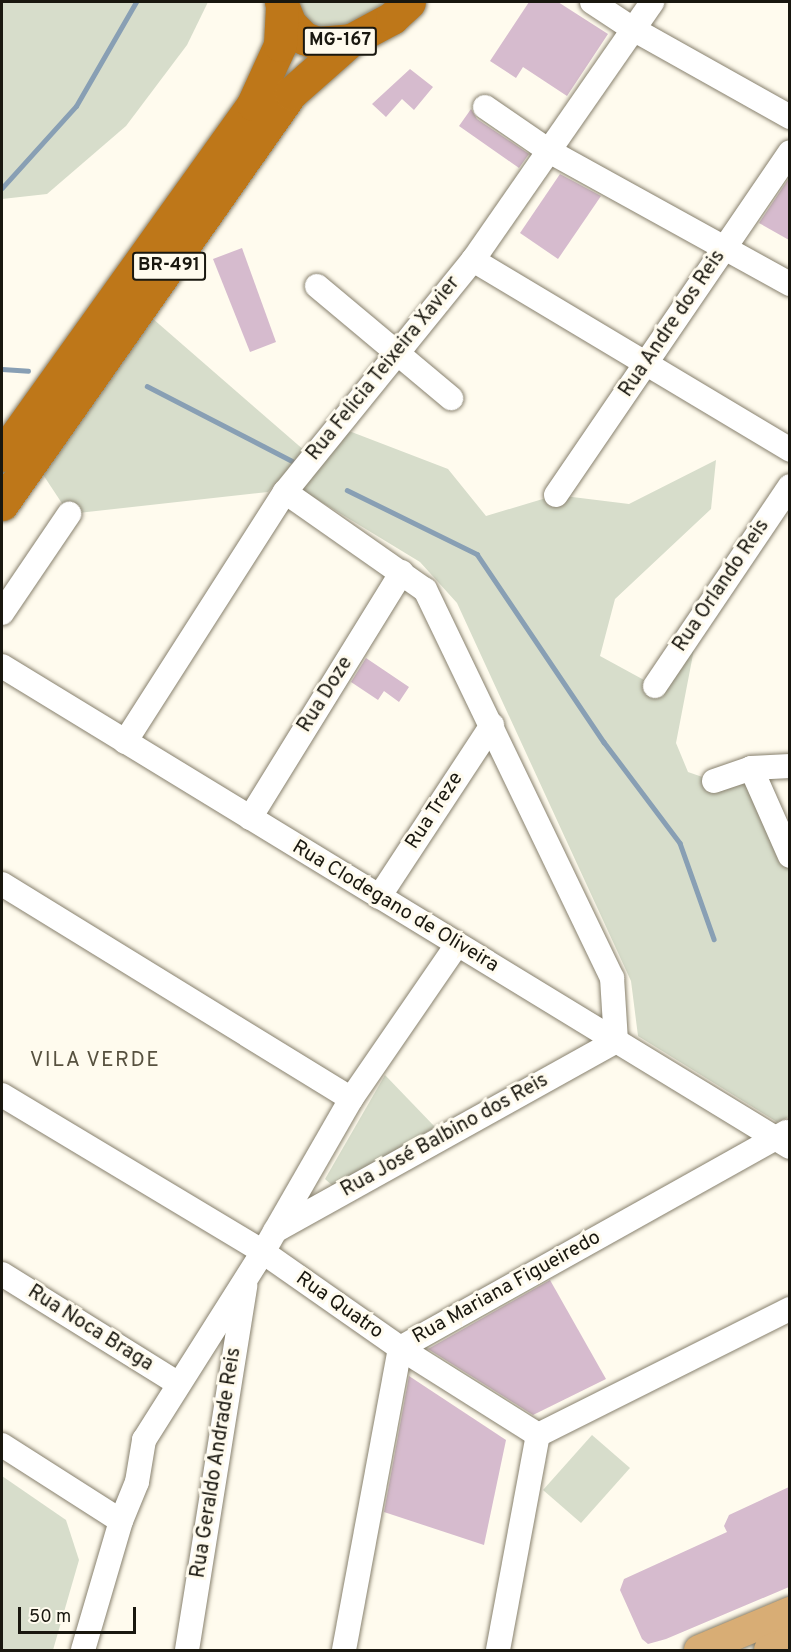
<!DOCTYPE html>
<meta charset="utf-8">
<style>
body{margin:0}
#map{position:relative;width:791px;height:1652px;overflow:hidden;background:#fffbee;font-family:Overpass,sans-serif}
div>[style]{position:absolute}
.green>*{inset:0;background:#d7ddcb}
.stream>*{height:4.5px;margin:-2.25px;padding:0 2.25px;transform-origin:2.25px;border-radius:2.25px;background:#889fb4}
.building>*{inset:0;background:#d6bbce}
.roads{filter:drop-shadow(0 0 2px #88816e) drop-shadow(0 0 2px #88816e)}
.minor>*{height:24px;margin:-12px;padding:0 12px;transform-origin:12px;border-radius:12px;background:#fff}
.major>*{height:30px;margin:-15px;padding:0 15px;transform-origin:15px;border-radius:15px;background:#d8ad75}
.highway>*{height:33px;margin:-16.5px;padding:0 16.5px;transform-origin:16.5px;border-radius:16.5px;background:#be7719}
span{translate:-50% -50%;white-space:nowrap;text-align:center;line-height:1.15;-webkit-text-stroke:6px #fffbee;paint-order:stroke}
.shield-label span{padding:2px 4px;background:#fffbee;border:2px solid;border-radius:4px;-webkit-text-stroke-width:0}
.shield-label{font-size:18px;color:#19170f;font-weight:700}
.street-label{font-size:20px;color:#19170f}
.neighbourhood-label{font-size:21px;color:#57513f;letter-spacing:1.5px}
.frame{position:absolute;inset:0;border:3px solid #19170f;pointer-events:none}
.scale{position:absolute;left:18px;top:1607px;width:118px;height:27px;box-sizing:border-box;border:3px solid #19170f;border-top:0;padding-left:8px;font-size:18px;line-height:21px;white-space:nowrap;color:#19170f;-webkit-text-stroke:4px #fffbee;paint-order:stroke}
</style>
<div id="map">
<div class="green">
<i style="clip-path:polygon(2px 2px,208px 2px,187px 45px,126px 126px,47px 194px,2px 199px)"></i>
<i style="clip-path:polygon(287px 2px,390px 2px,337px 35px,314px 34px)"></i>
<i style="clip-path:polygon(152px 318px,305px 451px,268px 492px,69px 514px,38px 467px)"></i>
<i style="clip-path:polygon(349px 431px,448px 469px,486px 516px,556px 495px,629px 504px,716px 460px,711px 509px,615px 599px,600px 656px,655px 686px,695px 644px,676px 743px,688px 772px,714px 781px,751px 768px,789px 856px,789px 1117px,777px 1122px,638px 1036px,631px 981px,457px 603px,420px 562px,300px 489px)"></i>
<i style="clip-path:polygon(385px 1075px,435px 1127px,334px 1187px,325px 1179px)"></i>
<i style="clip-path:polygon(592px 1435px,630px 1468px,581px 1523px,543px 1490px)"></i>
<i style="clip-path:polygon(2px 1476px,66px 1520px,79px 1560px,53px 1650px,2px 1650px)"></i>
</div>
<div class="stream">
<i style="left:2px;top:188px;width:110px;rotate:-47.9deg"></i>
<i style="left:76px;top:106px;width:120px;rotate:-60deg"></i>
<i style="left:2px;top:369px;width:26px;rotate:4deg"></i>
<i style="left:147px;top:386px;width:163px;rotate:27.3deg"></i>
<i style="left:347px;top:490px;width:145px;rotate:26.2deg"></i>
<i style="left:477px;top:554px;width:227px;rotate:56deg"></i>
<i style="left:604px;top:742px;width:126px;rotate:53deg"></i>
<i style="left:680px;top:843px;width:102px;rotate:70.5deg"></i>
</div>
<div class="building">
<i style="clip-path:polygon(529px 2px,558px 2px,608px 34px,567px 96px,523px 67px,516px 78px,490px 61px)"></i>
<i style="clip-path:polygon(410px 69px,433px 87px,414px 110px,402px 99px,386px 117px,372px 104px)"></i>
<i style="clip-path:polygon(471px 109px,477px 119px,529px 154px,519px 168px,459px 126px)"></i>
<i style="clip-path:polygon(560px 174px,601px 196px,558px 259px,520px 233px)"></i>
<i style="clip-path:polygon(789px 178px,789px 240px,759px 223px)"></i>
<i style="clip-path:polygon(242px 248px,276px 342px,250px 352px,213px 259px)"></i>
<i style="clip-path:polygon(366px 658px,409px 687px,399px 702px,384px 691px,378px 700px,351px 682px)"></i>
<i style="clip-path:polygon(550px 1280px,606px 1379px,533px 1415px,428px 1349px)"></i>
<i style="clip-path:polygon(409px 1376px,506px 1440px,484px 1545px,384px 1512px)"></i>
<i style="clip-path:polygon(789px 1487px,789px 1587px,666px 1639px,648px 1644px,642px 1639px,620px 1590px,624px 1579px,727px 1532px,724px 1526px,729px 1515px)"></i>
</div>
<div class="roads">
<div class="minor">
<i style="left:592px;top:2px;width:49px;rotate:33.4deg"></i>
<i style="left:633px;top:29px;width:180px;rotate:29.3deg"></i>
<i style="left:485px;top:107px;width:78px;rotate:34.5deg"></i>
<i style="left:549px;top:151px;width:275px;rotate:28.9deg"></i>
<i style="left:473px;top:260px;width:370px;rotate:30.9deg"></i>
<i style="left:317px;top:286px;width:175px;rotate:39.9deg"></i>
<i style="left:556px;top:495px;width:415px;rotate:-55.7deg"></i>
<i style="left:2px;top:613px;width:120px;rotate:-55.9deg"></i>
<i style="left:2px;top:666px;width:923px;rotate:31.4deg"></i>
<i style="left:655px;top:686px;width:241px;rotate:-56deg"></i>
<i style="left:125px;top:742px;width:297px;rotate:-57.4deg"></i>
<i style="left:285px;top:492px;width:299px;rotate:-51deg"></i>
<i style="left:473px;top:260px;width:314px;rotate:-55.2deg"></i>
<i style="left:751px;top:768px;width:96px;rotate:66.1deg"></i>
<i style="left:714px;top:781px;width:39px;rotate:-19deg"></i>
<i style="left:751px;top:768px;width:39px;rotate:-3deg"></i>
<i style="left:250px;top:818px;width:289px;rotate:-58.3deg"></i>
<i style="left:2px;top:884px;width:410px;rotate:31.6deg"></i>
<i style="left:379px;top:897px;width:206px;rotate:-56.7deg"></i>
<i style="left:2px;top:1095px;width:305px;rotate:31deg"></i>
<i style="left:263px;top:1252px;width:167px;rotate:35deg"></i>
<i style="left:400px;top:1348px;width:163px;rotate:32.2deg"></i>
<i style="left:275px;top:1231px;width:390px;rotate:-29.1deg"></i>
<i style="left:616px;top:1041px;width:63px;rotate:-93.6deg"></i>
<i style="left:612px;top:978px;width:431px;rotate:-115.7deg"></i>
<i style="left:425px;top:590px;width:171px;rotate:-145deg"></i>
<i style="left:2px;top:1274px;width:208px;rotate:31.9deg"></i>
<i style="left:2px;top:1445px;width:141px;rotate:32.6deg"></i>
<i style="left:83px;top:1650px;width:134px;rotate:-73.6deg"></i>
<i style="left:121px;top:1521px;width:42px;rotate:-67.7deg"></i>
<i style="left:137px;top:1482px;width:43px;rotate:-80.5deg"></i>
<i style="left:144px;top:1440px;width:222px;rotate:-57.7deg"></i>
<i style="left:263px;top:1252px;width:177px;rotate:-60.1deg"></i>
<i style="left:351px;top:1099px;width:187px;rotate:-55.5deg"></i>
<i style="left:187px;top:1650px;width:369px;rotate:-80.9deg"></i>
<i style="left:344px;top:1650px;width:307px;rotate:-79.5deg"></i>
<i style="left:400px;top:1348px;width:443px;rotate:-29.2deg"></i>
<i style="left:498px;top:1650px;width:219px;rotate:-79.5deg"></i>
<i style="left:538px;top:1435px;width:282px;rotate:-26.6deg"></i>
</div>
<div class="major">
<i style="left:699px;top:1650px;width:99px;rotate:-22.7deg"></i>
<i style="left:769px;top:1650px;width:23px;rotate:-23deg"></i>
</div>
<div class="highway">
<i style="left:281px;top:2px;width:24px;rotate:68deg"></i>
<i style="left:290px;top:24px;width:20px;rotate:45deg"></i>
<i style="left:304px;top:38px;width:15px;rotate:20deg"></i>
<i style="left:318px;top:43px;width:33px;rotate:-5deg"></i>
<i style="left:351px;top:40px;width:47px;rotate:-28.2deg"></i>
<i style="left:392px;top:18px;width:23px;rotate:-43deg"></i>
<i style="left:2px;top:455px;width:432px;rotate:-54.4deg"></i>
<i style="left:253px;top:104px;width:65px;rotate:-65.4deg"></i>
<i style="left:280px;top:45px;width:38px;rotate:-87deg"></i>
<i style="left:2px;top:504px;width:502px;rotate:-54.89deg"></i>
<i style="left:291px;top:93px;width:80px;rotate:-41.5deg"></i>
</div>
</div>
<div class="shield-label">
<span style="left:340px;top:41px">MG-167</span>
<span style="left:169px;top:266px">BR-491</span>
</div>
<div class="street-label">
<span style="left:673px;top:324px;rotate:-56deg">Rua Andre dos Reis</span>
<span style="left:384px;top:369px;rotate:-51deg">Rua Felicia Teixeira Xavier</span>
<span style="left:722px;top:586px;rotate:-56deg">Rua Orlando Reis</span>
<span style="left:326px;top:695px;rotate:-58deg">Rua Doze</span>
<span style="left:435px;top:811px;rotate:-57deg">Rua Treze</span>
<span style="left:395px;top:907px;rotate:31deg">Rua Clodegano de Oliveira</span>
<span style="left:445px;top:1136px;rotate:-29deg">Rua José Balbino dos Reis</span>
<span style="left:507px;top:1288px;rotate:-29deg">Rua Mariana Figueiredo</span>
<span style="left:339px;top:1306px;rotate:35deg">Rua Quatro</span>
<span style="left:90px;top:1329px;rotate:32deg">Rua Noca Braga</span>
<span style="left:217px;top:1463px;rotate:-81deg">Rua Geraldo Andrade Reis</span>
</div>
<div class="neighbourhood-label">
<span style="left:95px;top:1061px">VILA VERDE</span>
</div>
<div class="frame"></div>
<div class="scale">50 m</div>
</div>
